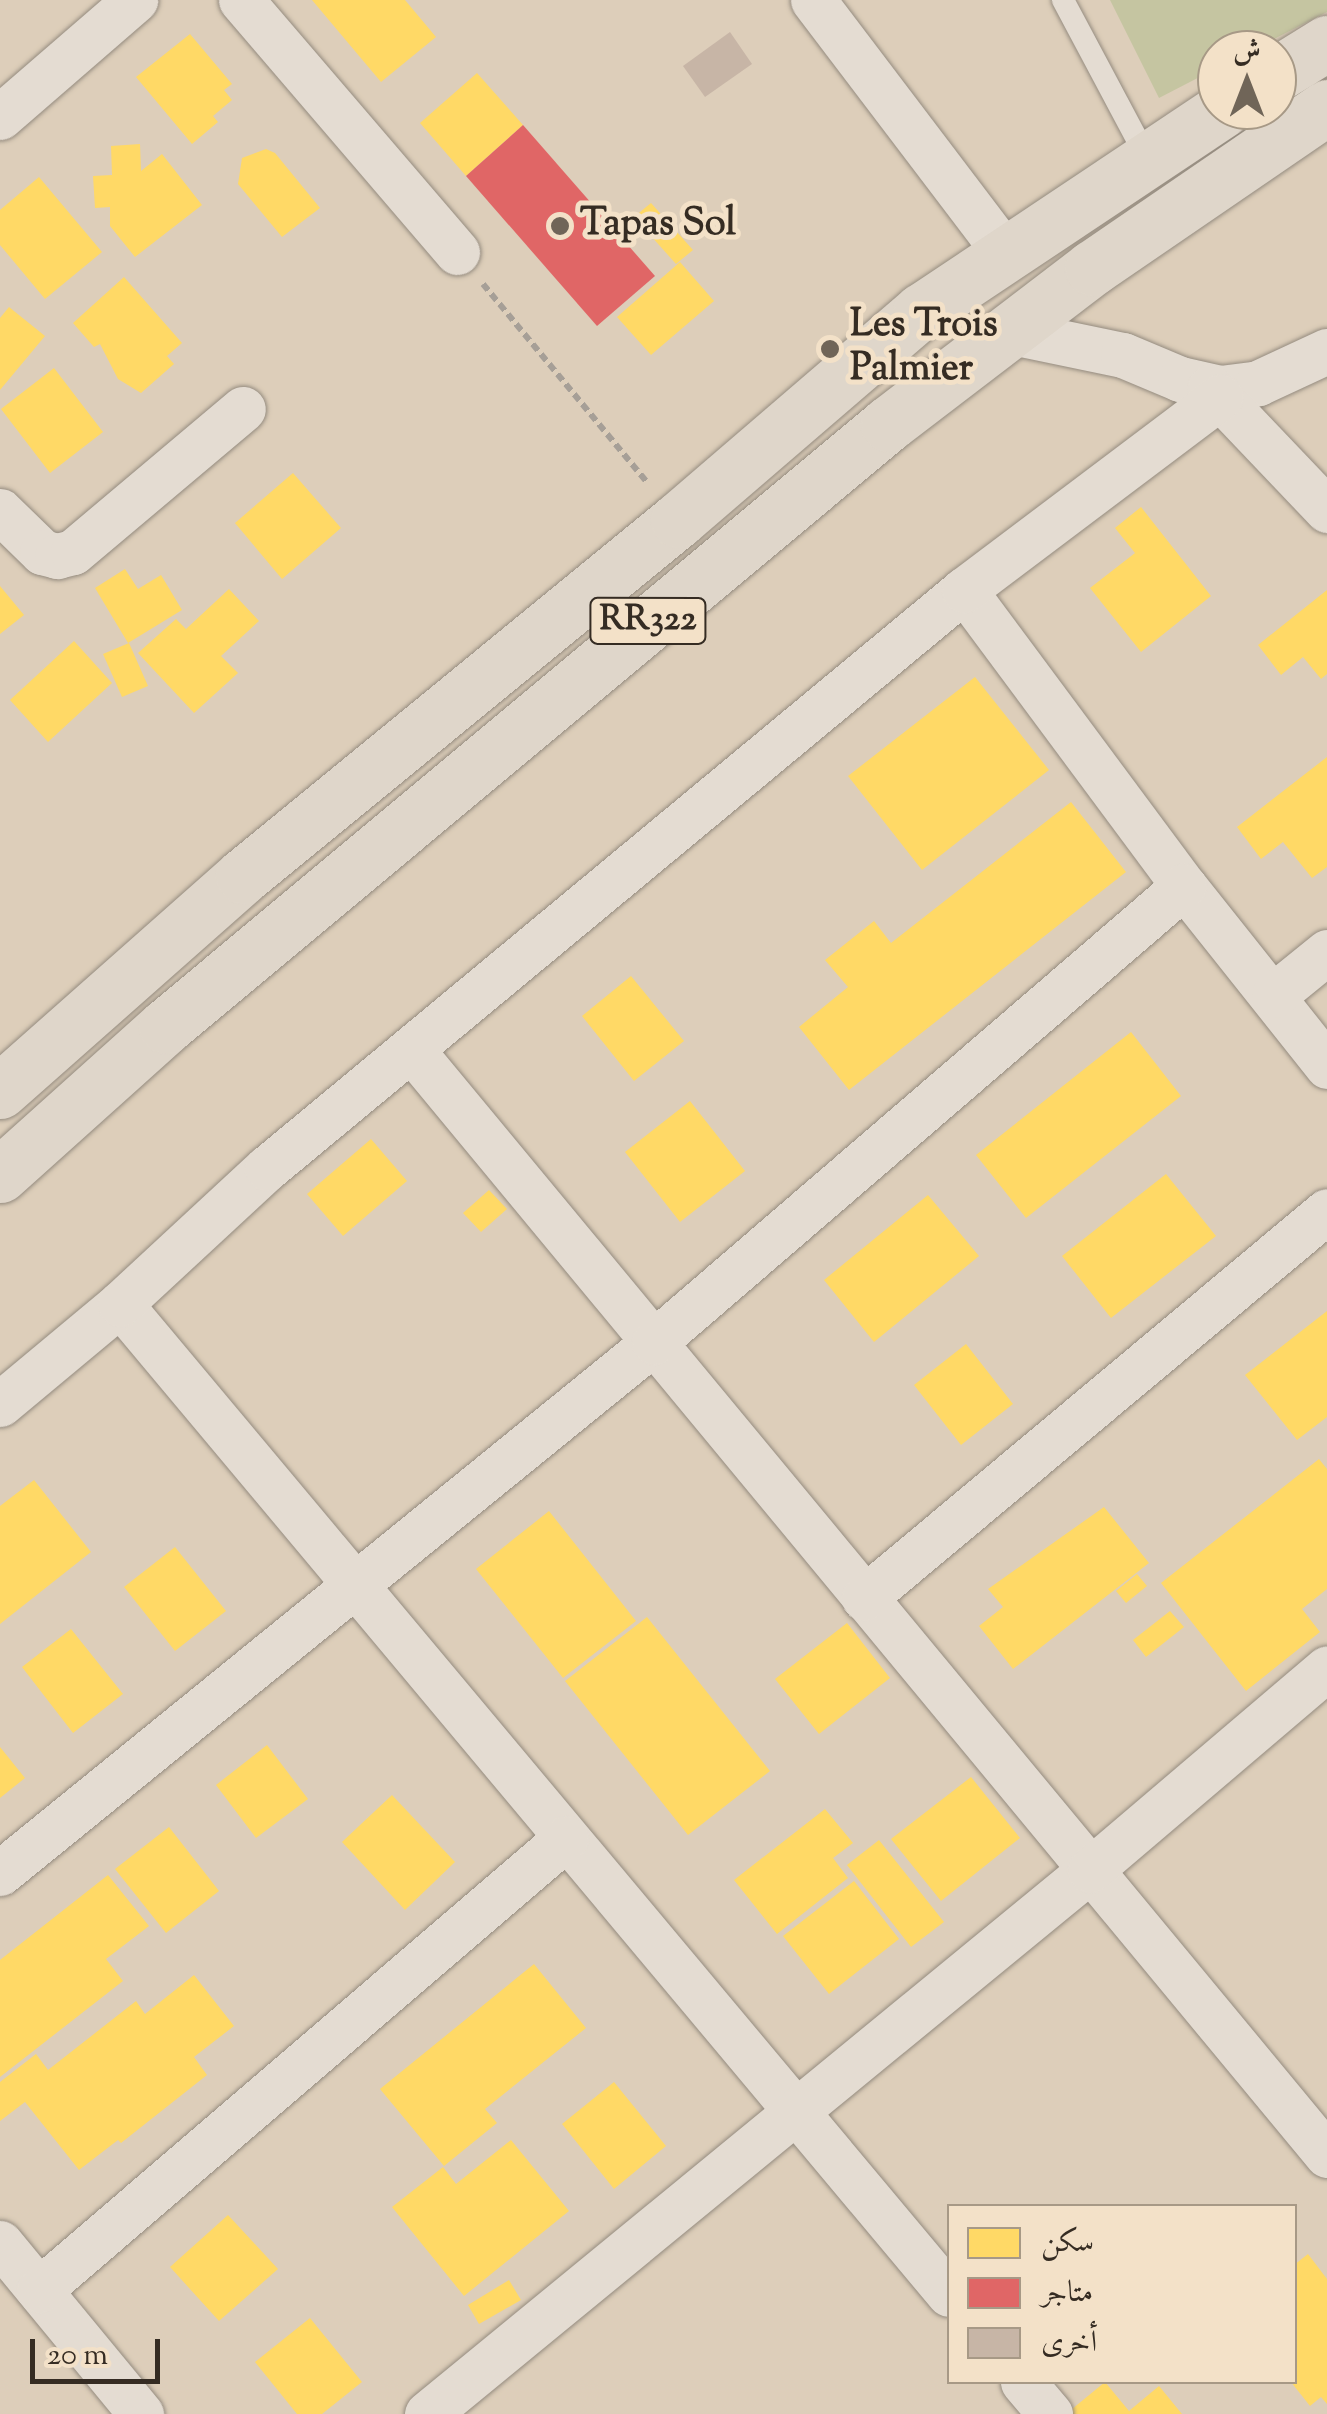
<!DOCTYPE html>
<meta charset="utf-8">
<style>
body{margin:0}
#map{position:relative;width:1327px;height:2414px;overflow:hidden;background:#ddceba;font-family:"Sorts Mill Goudy",Amiri,serif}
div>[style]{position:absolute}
.green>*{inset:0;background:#c5c5a1}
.homes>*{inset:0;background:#ffd966}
.shops>*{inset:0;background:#e06666}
.building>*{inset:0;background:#c7b5a6}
.path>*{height:6px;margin-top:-3px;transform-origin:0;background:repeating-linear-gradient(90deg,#a69f97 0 8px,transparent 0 13px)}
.roads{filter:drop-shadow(0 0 2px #948b7f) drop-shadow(0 0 2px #948b7f)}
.lane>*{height:22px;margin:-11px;padding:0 11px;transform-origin:11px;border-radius:11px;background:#e4dcd2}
.street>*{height:45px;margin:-22.5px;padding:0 22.5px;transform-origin:22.5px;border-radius:22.5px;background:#e4dcd2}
.primary>*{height:55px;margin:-27.5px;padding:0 27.5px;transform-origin:27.5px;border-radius:27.5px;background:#dfd6ca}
.dots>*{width:28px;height:28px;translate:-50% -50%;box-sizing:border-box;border:5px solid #f3e1c8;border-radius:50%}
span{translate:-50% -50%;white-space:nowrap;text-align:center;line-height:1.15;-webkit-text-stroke:10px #f3e1c8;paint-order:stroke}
.shield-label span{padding:2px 8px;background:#f3e1c8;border:2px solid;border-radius:8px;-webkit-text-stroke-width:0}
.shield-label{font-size:35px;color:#352c23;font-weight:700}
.poi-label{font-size:38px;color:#352c23;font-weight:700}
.left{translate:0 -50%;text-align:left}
.legend{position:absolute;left:947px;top:2204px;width:350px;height:180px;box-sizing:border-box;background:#f3e1c8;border:2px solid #a79986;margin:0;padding:12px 18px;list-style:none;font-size:30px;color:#352c23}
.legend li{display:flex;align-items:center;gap:20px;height:50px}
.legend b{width:50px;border:2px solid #a79986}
.north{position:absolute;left:1197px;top:30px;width:100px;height:100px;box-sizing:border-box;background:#f3e1c8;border:2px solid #a79986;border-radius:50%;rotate:0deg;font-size:28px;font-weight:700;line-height:40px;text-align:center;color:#352c23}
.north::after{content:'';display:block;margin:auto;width:35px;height:45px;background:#706558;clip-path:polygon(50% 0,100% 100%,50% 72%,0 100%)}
.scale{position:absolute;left:30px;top:2339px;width:130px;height:45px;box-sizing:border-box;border:5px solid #352c23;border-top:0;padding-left:12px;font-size:30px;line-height:35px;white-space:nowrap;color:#352c23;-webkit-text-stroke:8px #f3e1c8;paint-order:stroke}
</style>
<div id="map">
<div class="green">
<i style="clip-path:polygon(1110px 0,1327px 0,1327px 12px,1252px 50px,1217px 50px,1217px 68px,1159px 98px)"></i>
</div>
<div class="homes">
<i style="clip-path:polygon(312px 0,405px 0,436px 37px,381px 82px)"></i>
<i style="clip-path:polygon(190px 34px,232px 84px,224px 90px,232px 100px,213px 116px,218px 122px,192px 144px,136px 77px)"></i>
<i style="clip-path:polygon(477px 73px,523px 125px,466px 176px,420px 123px)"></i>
<i style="clip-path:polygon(140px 144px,141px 171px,162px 154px,202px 205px,135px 257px,110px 226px,110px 207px,95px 208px,93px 176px,112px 175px,111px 146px)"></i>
<i style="clip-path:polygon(266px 149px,275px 153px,320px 208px,282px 237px,238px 184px,242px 158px)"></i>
<i style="clip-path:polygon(39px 177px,102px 252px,45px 299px,0 245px,0 210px)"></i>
<i style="clip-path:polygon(651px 203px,693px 250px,676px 264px,634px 217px)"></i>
<i style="clip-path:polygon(680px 262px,714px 301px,651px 355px,617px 317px)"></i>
<i style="clip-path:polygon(124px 277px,182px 343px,167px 356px,174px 364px,141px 393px,118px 379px,100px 344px,94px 347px,73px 323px)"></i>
<i style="clip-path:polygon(9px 307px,45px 336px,0 390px,0 318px)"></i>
<i style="clip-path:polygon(54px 368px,103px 432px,50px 473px,1px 409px)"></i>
<i style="clip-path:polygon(293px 473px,341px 528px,282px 579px,235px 523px)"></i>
<i style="clip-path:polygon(1141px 507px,1211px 596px,1141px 652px,1090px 588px,1135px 553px,1115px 528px)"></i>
<i style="clip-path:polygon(125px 569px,138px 589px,161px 575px,182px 610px,128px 643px,95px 588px)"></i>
<i style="clip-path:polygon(0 586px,24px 615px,0 634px)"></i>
<i style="clip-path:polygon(229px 589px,259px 621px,221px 656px,238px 673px,194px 713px,138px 653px,176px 619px,186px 629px)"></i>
<i style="clip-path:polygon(1327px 590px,1327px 674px,1321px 679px,1303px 657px,1281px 675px,1258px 645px)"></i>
<i style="clip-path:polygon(74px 641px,112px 683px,48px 742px,10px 700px)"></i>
<i style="clip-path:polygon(129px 643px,148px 686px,122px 697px,103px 654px)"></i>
<i style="clip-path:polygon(975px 677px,1049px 770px,922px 870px,848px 776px)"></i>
<i style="clip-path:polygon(1327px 757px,1327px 867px,1312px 878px,1283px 842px,1261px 859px,1237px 827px)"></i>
<i style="clip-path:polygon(1071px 802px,1126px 872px,849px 1090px,799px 1027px,848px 987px,825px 960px,874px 921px,891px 943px)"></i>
<i style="clip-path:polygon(631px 976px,684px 1041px,634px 1081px,582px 1016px)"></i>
<i style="clip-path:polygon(1131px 1032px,1181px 1096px,1026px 1218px,976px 1155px)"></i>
<i style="clip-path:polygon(690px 1101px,745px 1171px,680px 1222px,625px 1152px)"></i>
<i style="clip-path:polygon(371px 1139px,407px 1181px,343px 1236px,307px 1194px)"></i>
<i style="clip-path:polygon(1166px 1174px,1216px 1236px,1111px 1318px,1062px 1256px)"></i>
<i style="clip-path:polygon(489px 1190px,507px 1209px,481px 1232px,463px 1213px)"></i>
<i style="clip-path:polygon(928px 1195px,979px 1256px,874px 1342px,824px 1280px)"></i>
<i style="clip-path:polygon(1327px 1311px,1327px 1417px,1297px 1440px,1245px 1375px)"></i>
<i style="clip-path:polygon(966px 1344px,1013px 1404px,961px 1445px,914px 1385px)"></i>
<i style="clip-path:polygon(1319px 1459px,1327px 1469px,1327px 1589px,1302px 1609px,1320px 1632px,1246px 1691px,1161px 1583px)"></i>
<i style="clip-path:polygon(34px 1480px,91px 1552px,0 1624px,0 1506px)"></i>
<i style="clip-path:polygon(1104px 1507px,1149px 1563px,1013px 1669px,979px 1626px,1003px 1607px,988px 1589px)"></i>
<i style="clip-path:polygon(549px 1511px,636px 1621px,563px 1678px,476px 1569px)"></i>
<i style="clip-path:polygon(175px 1547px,226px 1611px,175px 1651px,124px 1587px)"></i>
<i style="clip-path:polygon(1137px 1574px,1147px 1586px,1126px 1603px,1116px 1591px)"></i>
<i style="clip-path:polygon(1170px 1611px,1184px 1627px,1146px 1657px,1133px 1640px)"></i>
<i style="clip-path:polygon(647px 1617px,770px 1771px,688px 1835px,565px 1681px)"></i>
<i style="clip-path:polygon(847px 1623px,890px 1678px,819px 1734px,775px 1679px)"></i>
<i style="clip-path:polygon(71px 1629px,123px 1694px,73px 1733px,22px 1667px)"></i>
<i style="clip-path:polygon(267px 1745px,308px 1799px,256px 1838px,216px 1785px)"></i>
<i style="clip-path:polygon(0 1747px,25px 1778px,0 1798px)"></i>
<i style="clip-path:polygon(971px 1777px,1020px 1838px,941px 1901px,891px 1839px)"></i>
<i style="clip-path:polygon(392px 1795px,455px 1862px,405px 1910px,342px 1842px)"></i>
<i style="clip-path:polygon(825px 1809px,853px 1843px,833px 1858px,848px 1878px,777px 1934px,734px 1880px)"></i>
<i style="clip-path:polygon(169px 1827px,219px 1891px,166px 1933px,115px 1869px)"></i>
<i style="clip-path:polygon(879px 1840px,944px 1922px,911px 1947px,847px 1865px)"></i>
<i style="clip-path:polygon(108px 1875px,149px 1926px,106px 1959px,123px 1981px,0 2077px,0 1960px)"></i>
<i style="clip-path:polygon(854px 1881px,899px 1939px,829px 1994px,783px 1936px)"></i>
<i style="clip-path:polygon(534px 1964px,586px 2028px,485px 2109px,497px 2123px,444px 2166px,380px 2089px)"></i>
<i style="clip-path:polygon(194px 1975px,234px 2026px,194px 2057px,207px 2075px,121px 2143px,118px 2140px,79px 2170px,25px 2102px,0 2121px,0 2082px,36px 2054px,48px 2070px,136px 2001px,145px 2014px)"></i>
<i style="clip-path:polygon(614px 2082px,666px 2146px,614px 2189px,562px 2124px)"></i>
<i style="clip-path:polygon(511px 2140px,569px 2211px,464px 2296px,392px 2207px,443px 2167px,456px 2184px)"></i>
<i style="clip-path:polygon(228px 2215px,278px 2269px,219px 2321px,170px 2267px)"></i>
<i style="clip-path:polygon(1308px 2254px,1327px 2279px,1327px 2404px,1321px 2397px,1310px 2406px,1291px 2382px,1294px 2382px,1294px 2265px)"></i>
<i style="clip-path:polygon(509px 2280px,521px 2300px,479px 2324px,468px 2305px)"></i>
<i style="clip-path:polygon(310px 2318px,362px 2382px,322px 2414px,297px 2414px,255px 2362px)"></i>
<i style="clip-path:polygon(1105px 2382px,1129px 2411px,1159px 2386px,1182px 2414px,1066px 2414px)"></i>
</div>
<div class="shops">
<i style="clip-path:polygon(523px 125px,655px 276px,597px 326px,466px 176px)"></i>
</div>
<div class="building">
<i style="clip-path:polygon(730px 32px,752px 64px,705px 97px,683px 66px)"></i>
</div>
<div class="path">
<i style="left:483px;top:284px;width:257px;rotate:50.4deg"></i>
</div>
<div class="roads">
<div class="lane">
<i style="left:1063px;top:0;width:181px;rotate:62deg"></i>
</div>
<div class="street">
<i style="left:241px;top:0;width:332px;rotate:49.4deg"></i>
<i style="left:813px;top:0;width:319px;rotate:52.8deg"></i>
<i style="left:0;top:117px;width:179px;rotate:-40.9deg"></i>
<i style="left:1007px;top:331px;width:118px;rotate:11.7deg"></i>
<i style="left:1123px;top:355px;width:62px;rotate:22.8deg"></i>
<i style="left:1180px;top:379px;width:41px;rotate:12.7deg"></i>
<i style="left:1220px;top:388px;width:38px;rotate:-7deg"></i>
<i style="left:1258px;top:383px;width:76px;rotate:-24.9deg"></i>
<i style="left:1210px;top:387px;width:170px;rotate:46.4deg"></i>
<i style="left:0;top:511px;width:59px;rotate:44.3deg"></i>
<i style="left:42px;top:552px;width:16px;rotate:15deg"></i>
<i style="left:57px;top:556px;width:16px;rotate:-14deg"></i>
<i style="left:73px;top:552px;width:222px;rotate:-40.1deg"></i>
<i style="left:964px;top:590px;width:369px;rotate:53.4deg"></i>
<i style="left:1184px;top:886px;width:230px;rotate:51.5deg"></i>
<i style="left:1274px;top:995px;width:68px;rotate:-39.1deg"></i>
<i style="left:411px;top:1049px;width:1436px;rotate:50.37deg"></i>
<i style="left:120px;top:1304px;width:1291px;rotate:50.06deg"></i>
<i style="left:0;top:1404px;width:156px;rotate:-39.8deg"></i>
<i style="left:120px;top:1304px;width:200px;rotate:-42.8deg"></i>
<i style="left:267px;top:1168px;width:905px;rotate:-39.67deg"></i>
<i style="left:964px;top:590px;width:321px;rotate:-37deg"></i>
<i style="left:864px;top:1598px;width:603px;rotate:-39.89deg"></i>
<i style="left:0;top:1873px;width:842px;rotate:-39.07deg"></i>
<i style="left:654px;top:1342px;width:699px;rotate:-40.71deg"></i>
<i style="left:0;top:2243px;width:222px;rotate:50.5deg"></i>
<i style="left:39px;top:2290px;width:694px;rotate:-40.62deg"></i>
<i style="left:1023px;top:2382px;width:42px;rotate:49.8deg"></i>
<i style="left:427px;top:2414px;width:858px;rotate:-39.37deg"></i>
<i style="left:1090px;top:1870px;width:311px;rotate:-40.4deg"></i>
</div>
<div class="primary">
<i style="left:1277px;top:74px;width:59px;rotate:-31.8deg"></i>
<i style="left:0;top:1091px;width:324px;rotate:-41.5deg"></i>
<i style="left:243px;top:876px;width:562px;rotate:-39.3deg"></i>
<i style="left:678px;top:520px;width:321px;rotate:-40.7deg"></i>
<i style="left:921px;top:311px;width:362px;rotate:-33.7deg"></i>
<i style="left:0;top:1175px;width:223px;rotate:-41.9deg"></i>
<i style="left:166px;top:1026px;width:940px;rotate:-39.82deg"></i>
<i style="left:888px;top:424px;width:257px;rotate:-37.4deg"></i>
<i style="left:1092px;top:268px;width:285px;rotate:-34.4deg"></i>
</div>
</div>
<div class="dots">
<i style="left:560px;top:226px;background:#706558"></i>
<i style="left:830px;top:349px;background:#706558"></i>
</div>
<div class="shield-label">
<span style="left:648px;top:621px">RR322</span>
</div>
<div class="poi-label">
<span class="left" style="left:580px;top:226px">Tapas Sol</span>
<span class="left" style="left:850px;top:349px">Les Trois<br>Palmier</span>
</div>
<ul class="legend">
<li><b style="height:28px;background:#ffd966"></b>سكن</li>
<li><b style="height:28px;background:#e06666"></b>متاجر</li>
<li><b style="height:28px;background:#c7b5a6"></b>أخرى</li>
</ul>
<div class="north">ش</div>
<div class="scale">20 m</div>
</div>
